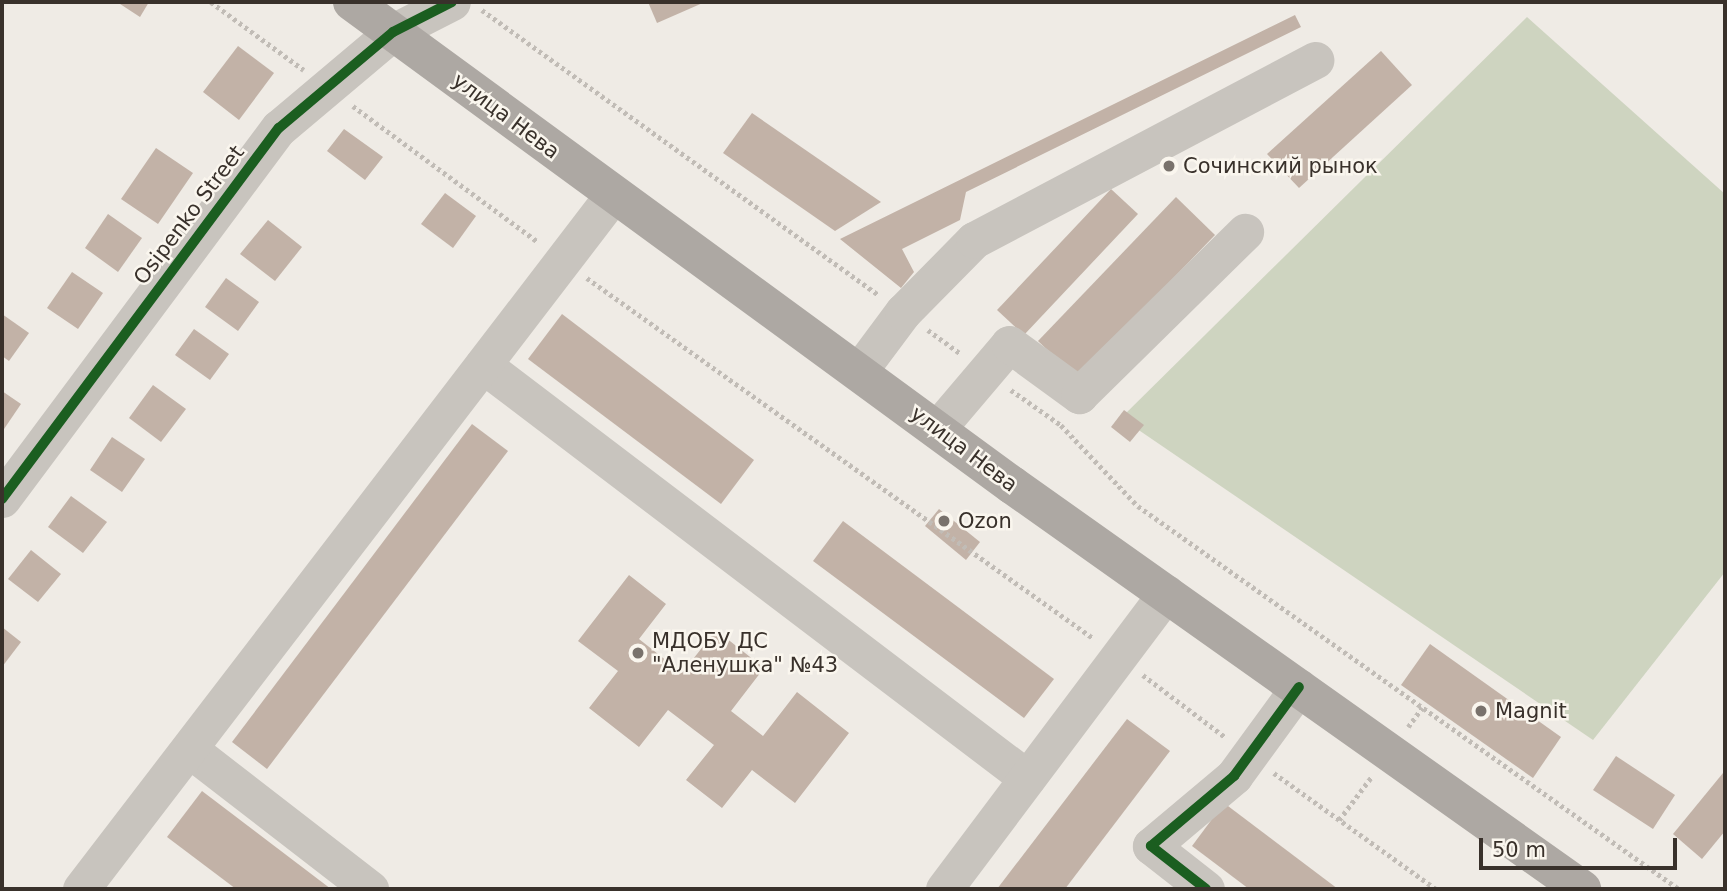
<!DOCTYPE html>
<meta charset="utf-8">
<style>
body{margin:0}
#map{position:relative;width:1727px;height:891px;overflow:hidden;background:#efebe5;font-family:"DejaVu Sans",sans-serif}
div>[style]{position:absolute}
.green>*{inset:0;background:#ced4c0}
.building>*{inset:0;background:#c2b2a7}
.path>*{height:4.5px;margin-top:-2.25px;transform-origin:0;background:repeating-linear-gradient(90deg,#c1bcb6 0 3.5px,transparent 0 7px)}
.minor>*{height:37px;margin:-18.5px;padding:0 18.5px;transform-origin:18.5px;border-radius:18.5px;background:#c8c4be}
.major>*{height:38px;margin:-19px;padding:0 19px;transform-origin:19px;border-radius:19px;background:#ada8a3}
.cycleway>*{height:10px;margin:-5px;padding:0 5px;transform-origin:5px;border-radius:5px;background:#1b5e20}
.dots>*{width:19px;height:19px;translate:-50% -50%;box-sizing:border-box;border:4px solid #faf6ee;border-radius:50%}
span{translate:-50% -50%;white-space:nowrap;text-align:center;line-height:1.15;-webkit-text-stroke:5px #faf6ee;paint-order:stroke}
.street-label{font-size:21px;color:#39312b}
.poi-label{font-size:21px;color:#39312b}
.left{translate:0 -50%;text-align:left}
.frame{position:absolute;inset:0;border:4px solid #39312b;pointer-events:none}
.scale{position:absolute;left:1479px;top:838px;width:198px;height:32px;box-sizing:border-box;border:4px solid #39312b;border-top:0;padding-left:9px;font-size:21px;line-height:24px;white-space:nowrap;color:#39312b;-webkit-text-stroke:5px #faf6ee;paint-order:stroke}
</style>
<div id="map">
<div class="green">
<i style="clip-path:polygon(1527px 17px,1725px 194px,1725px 572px,1593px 740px,1121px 418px)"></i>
</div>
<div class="building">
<i style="clip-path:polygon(117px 2px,149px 2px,140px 17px)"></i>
<i style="clip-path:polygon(648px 2px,705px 2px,657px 23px)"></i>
<i style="clip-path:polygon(1295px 15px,1301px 27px,966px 192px,960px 220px,902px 249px,914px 272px,901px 288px,840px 239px)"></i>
<i style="clip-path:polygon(238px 46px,274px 73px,239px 120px,203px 92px)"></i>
<i style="clip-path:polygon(1381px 51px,1412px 85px,1299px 188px,1267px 154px)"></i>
<i style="clip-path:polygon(752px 113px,881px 202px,835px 231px,723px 153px)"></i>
<i style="clip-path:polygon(344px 129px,383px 157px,365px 180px,327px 151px)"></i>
<i style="clip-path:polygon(156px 148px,193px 173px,158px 224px,121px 199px)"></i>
<i style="clip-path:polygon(1111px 189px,1138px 214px,1024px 335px,997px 310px)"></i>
<i style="clip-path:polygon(445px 193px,476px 216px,453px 248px,421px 224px)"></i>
<i style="clip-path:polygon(1176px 197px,1215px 235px,1077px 378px,1038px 341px)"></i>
<i style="clip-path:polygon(108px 214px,142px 238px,118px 272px,85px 248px)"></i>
<i style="clip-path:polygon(268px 220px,302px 247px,275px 281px,240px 254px)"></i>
<i style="clip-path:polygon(72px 272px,103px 293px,78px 329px,47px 308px)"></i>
<i style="clip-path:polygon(226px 278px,259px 302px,238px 331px,205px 307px)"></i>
<i style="clip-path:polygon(2px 314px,29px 333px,9px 361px,2px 356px)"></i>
<i style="clip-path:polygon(562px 314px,754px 460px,721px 504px,528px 359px)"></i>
<i style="clip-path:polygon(194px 329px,229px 354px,210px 380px,175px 355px)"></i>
<i style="clip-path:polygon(153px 385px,186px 409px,161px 442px,129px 418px)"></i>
<i style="clip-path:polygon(2px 391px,21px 404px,2px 432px)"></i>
<i style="clip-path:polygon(1124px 410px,1144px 425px,1130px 442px,1111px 427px)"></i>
<i style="clip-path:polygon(472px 424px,508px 451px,267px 769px,232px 742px)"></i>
<i style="clip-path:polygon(112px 437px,145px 459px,122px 492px,90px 470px)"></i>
<i style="clip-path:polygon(71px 496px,107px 522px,83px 553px,48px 527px)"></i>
<i style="clip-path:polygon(939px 509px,980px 542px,966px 560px,925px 526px)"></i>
<i style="clip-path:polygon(843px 521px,1054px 679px,1024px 718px,813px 561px)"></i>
<i style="clip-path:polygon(31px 550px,61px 574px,38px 602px,8px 579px)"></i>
<i style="clip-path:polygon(629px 575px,666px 604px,639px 639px,682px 673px,716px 630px,764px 668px,731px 711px,763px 736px,797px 692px,849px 733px,795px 803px,752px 770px,722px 808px,686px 780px,714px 745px,668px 710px,639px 747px,589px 708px,618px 671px,578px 641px)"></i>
<i style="clip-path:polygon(2px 627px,21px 642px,2px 667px)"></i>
<i style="clip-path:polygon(1430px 644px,1561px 737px,1533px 778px,1401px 685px)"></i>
<i style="clip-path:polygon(1127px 719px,1170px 751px,1065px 889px,997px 889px)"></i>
<i style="clip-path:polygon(1616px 756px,1675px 795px,1653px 829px,1593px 790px)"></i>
<i style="clip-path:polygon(1723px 773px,1725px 831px,1702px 859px,1673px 834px)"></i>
<i style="clip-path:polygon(202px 791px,331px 889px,236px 889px,167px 837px)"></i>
<i style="clip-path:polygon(1224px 803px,1338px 889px,1249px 889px,1192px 846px)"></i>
</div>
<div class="path">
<i style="left:211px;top:2px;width:115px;rotate:36.2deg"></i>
<i style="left:482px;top:10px;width:489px;rotate:35.7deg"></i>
<i style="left:353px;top:106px;width:230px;rotate:36.3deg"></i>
<i style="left:587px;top:278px;width:621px;rotate:35.43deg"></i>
<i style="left:928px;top:330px;width:41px;rotate:36deg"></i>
<i style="left:1011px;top:390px;width:61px;rotate:35deg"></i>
<i style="left:1061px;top:425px;width:112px;rotate:46.5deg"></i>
<i style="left:1138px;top:506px;width:663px;rotate:35.3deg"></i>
<i style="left:1143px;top:675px;width:103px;rotate:37.1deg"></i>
<i style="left:1408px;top:727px;width:24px;rotate:-54deg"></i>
<i style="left:1274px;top:773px;width:199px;rotate:35.6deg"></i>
<i style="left:1339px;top:820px;width:55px;rotate:-53.1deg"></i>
</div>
<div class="minor">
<i style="left:483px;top:365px;width:683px;rotate:37.21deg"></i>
<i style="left:859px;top:371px;width:74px;rotate:-53.3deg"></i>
<i style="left:903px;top:312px;width:101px;rotate:-45.4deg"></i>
<i style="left:974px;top:240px;width:386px;rotate:-27.8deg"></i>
<i style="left:937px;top:429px;width:111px;rotate:-49.7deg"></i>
<i style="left:1009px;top:344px;width:87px;rotate:36.1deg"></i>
<i style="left:1079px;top:395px;width:233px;rotate:-44.5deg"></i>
<i style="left:2px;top:499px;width:463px;rotate:-53.3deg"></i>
<i style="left:279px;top:128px;width:149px;rotate:-40.1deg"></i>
<i style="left:393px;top:32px;width:66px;rotate:-27deg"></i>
<i style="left:189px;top:749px;width:229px;rotate:37.7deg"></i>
<i style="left:81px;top:889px;width:874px;rotate:-52.53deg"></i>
<i style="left:944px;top:889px;width:370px;rotate:-53.1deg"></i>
<i style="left:1206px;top:889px;width:70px;rotate:-142deg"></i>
<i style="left:1151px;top:846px;width:109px;rotate:-40.1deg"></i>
<i style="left:1234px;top:776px;width:110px;rotate:-53.9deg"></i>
</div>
<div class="major">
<i style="left:352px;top:2px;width:818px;rotate:36.2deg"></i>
<i style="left:1012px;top:485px;width:699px;rotate:35.33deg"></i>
</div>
<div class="cycleway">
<i style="left:2px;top:499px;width:463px;rotate:-53.3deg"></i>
<i style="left:279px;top:128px;width:149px;rotate:-40.1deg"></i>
<i style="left:393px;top:32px;width:66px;rotate:-27deg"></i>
<i style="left:1206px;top:889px;width:70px;rotate:-142deg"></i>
<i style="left:1151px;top:846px;width:109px;rotate:-40.1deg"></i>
<i style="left:1234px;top:776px;width:110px;rotate:-53.9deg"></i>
</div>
<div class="dots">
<i style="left:1169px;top:166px;background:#79726c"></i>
<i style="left:944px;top:521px;background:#79726c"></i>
<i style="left:638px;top:653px;background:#79726c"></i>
<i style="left:1481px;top:711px;background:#79726c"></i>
</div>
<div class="street-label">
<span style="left:506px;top:116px;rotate:37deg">улица Нева</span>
<span style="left:189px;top:215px;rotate:-53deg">Osipenko Street</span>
<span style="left:964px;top:449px;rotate:37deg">улица Нева</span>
</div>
<div class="poi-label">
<span class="left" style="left:1183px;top:166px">Сочинский рынок</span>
<span class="left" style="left:958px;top:521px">Ozon</span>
<span class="left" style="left:652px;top:653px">МДОБУ ДС<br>"Аленушка" №43</span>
<span class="left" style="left:1495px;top:711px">Magnit</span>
</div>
<div class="frame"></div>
<div class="scale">50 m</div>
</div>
